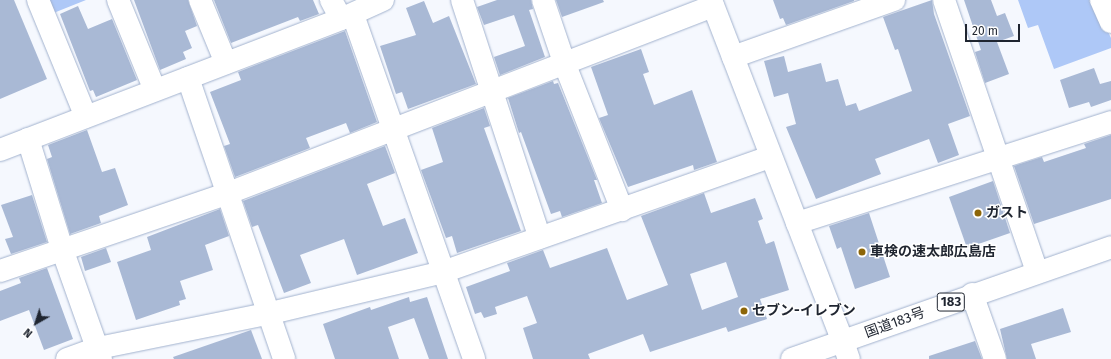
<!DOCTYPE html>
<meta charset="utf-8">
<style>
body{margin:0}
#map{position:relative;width:1111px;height:359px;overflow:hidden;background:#f5f8fe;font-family:"Fira Sans","Noto Sans JP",sans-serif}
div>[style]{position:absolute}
.green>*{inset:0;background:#aec8f7}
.building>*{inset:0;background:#a9b9d5}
.roads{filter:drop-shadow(0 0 1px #a2b2ce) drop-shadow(0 0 1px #a2b2ce)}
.minor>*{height:22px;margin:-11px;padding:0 11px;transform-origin:11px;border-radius:11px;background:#fff}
.tertiary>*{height:22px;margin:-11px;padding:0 11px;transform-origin:11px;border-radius:11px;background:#fff}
.trunk>*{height:22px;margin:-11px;padding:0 11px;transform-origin:11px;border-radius:11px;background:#fff}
.dots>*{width:11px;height:11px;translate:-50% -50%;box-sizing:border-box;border:2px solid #fff;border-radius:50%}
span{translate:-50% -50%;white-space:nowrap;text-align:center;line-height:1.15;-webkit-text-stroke:3px #fff;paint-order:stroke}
.shield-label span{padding:1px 3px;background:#fff;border:1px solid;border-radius:3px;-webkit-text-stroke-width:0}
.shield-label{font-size:13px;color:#1f2530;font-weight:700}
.poi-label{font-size:14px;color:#1f2530;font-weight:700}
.left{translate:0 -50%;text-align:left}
.street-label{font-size:14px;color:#1f2530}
.north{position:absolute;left:16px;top:303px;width:40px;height:40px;-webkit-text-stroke:3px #fff;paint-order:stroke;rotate:219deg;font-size:11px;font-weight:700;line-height:16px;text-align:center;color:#1f2530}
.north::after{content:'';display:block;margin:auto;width:14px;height:18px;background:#1f2530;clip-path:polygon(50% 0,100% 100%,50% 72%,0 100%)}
.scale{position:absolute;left:965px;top:24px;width:55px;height:18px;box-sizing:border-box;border:2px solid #1f2530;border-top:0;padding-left:5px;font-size:12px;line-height:14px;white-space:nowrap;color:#1f2530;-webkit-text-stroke:3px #fff;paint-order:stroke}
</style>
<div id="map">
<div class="green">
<i style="clip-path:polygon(45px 0,86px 0,51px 14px)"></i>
<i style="clip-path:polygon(1018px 0,1093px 0,1111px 38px,1111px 48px,1054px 69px,1038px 25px,1028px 28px)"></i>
</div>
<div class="building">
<i style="clip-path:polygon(0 0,14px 0,47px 79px,0 99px)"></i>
<i style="clip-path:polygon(134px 0,188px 0,197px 26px,185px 31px,192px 48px,183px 52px,186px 59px,160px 70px)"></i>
<i style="clip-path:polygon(214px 0,313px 0,319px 14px,300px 21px,298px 17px,231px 43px)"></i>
<i style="clip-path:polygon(497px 0,531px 0,533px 9px,529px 10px,545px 57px,500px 75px,494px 57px,525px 46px,514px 15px,484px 25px,477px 7px)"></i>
<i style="clip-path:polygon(556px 0,603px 0,604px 2px,562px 17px)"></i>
<i style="clip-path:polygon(773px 0,854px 0,854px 1px,786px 25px,783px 18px,780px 19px)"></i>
<i style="clip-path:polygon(932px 0,934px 14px,970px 116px,948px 124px,959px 155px,938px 163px,929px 139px,875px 159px,881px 174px,816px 199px,786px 127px,796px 124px,788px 93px,774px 97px,764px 61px,784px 56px,788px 72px,821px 63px,826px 82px,838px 79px,846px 106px,856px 103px,859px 111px,912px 91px,898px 49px,895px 50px,883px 17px)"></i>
<i style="clip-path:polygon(964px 0,991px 0,997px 16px,1005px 13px,1014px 36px,997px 42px,1009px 74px,985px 83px,975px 52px,981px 50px)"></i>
<i style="clip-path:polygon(424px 1px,433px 23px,449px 16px,476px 84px,408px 109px,402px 92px,396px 94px,380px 46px,416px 35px,406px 8px)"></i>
<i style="clip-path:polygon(78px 6px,88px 29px,112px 19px,137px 80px,96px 97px,93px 90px,90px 91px,60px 14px)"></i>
<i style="clip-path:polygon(345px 31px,377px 122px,350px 133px,346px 123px,306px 138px,310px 148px,235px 177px,224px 146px,230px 144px,210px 92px,241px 80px,238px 72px)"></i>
<i style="clip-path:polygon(641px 49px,649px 72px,643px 74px,654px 105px,692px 90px,717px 162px,694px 170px,693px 165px,628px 187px,599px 118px,608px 115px,591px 67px)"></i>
<i style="clip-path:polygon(1094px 68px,1100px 84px,1111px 81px,1111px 100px,1091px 107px,1089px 102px,1069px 108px,1060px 80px)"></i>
<i style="clip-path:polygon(553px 81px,554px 84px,558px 83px,597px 180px,594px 180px,602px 203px,562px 217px,560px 211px,551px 214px,521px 132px,519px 133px,508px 98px)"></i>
<i style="clip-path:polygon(484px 108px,490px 126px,484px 128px,521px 231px,457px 253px,452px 236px,446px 238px,421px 170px,443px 162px,432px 128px)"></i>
<i style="clip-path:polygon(87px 130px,102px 172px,115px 168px,128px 205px,99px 216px,101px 223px,70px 234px,47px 159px,52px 157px,48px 145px)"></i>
<i style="clip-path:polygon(1111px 135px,1111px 199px,1034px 224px,1014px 166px,1042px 157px,1044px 162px,1086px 148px,1084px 144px)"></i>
<i style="clip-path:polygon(385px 146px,395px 173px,367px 184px,383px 226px,405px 218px,418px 253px,357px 275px,344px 239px,300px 255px,311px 283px,284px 293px,258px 225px,252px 227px,243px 201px)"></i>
<i style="clip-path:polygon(993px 181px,1010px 233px,967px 248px,949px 197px)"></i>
<i style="clip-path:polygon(evenodd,704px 193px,711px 213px,755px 198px,763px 219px,758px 221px,766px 244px,774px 241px,789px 290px,760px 299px,767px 319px,728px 332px,726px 327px,650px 352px,643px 334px,588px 354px,590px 359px,533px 359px,523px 328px,537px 323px,527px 296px,495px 307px,497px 314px,484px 318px,481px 312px,475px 314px,466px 287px,510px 271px,507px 263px,543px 250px,550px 268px,607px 248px,627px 300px,668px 285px,641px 216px,704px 193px,726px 262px,738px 297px,702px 310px,690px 274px,726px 262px)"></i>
<i style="clip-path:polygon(32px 195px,47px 242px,11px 254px,5px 239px,13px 237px,1px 205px)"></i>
<i style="clip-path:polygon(220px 209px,229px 236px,205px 245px,213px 270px,180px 281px,186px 299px,179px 301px,180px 305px,136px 320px,117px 262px,151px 250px,147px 237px)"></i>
<i style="clip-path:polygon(869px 213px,890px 277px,855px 289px,841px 247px,837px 249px,829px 226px)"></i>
<i style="clip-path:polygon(106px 248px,111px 262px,85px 271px,81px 257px)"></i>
<i style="clip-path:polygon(47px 268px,73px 339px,44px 350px,29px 310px,0 321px,0 291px,21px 283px,19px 278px)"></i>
<i style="clip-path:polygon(409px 297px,410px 302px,427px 297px,448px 359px,429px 359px,414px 318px,388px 327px,399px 359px,335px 359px,323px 324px,370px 307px,371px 310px)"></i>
<i style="clip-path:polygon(1063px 308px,1071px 332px,1031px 344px,1036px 359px,1007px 359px,1000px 329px)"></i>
<i style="clip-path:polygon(251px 330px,262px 359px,174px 359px,173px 357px)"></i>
<i style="clip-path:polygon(975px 341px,982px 359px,929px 359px,929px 356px)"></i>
</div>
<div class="roads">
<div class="minor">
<i style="left:38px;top:0;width:126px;rotate:67.7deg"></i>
<i style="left:118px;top:0;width:97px;rotate:67.7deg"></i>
<i style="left:200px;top:0;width:68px;rotate:67.6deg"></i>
<i style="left:331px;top:0;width:21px;rotate:62deg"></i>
<i style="left:462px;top:0;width:250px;rotate:71.9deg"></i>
<i style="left:543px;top:0;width:69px;rotate:71.3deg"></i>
<i style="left:565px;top:65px;width:156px;rotate:68.5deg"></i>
<i style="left:944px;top:0;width:287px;rotate:71.1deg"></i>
<i style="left:1101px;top:0;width:24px;rotate:66deg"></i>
<i style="left:353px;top:15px;width:365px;rotate:70.6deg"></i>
<i style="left:733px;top:57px;width:171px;rotate:-19.5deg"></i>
<i style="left:188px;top:78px;width:297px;rotate:71.1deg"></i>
<i style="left:28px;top:139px;width:115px;rotate:72.8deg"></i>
<i style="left:62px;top:249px;width:117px;rotate:70.5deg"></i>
<i style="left:797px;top:223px;width:330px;rotate:-17.8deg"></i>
<i style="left:0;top:271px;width:239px;rotate:-18.8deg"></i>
<i style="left:226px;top:194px;width:522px;rotate:-21.11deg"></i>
<i style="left:972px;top:294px;width:69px;rotate:70.5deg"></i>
<i style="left:843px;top:342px;width:18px;rotate:71deg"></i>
<i style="left:67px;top:359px;width:33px;rotate:-20deg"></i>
<i style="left:98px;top:348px;width:172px;rotate:-11.4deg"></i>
<i style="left:267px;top:314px;width:181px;rotate:-13.4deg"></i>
<i style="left:443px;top:272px;width:347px;rotate:-19.4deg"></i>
</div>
<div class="tertiary">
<i style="left:711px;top:0;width:367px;rotate:68.9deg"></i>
<i style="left:0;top:150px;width:365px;rotate:-21deg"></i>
<i style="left:341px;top:19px;width:46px;rotate:-24.3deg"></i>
</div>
<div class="trunk">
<i style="left:792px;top:359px;width:338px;rotate:-19.3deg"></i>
</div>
</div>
<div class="dots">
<i style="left:978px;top:213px;background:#8d6609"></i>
<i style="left:862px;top:252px;background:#8d6609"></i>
<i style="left:744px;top:311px;background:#8d6609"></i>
</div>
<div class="shield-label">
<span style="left:951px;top:302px">183</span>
</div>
<div class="poi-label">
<span class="left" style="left:986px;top:213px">ガスト</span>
<span class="left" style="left:870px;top:252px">車検の速太郎広島店</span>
<span class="left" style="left:752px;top:311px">セブン-イレブン</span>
</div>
<div class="street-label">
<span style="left:895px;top:323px;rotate:-20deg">国道183号</span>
</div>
<div class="north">N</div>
<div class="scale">20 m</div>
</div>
